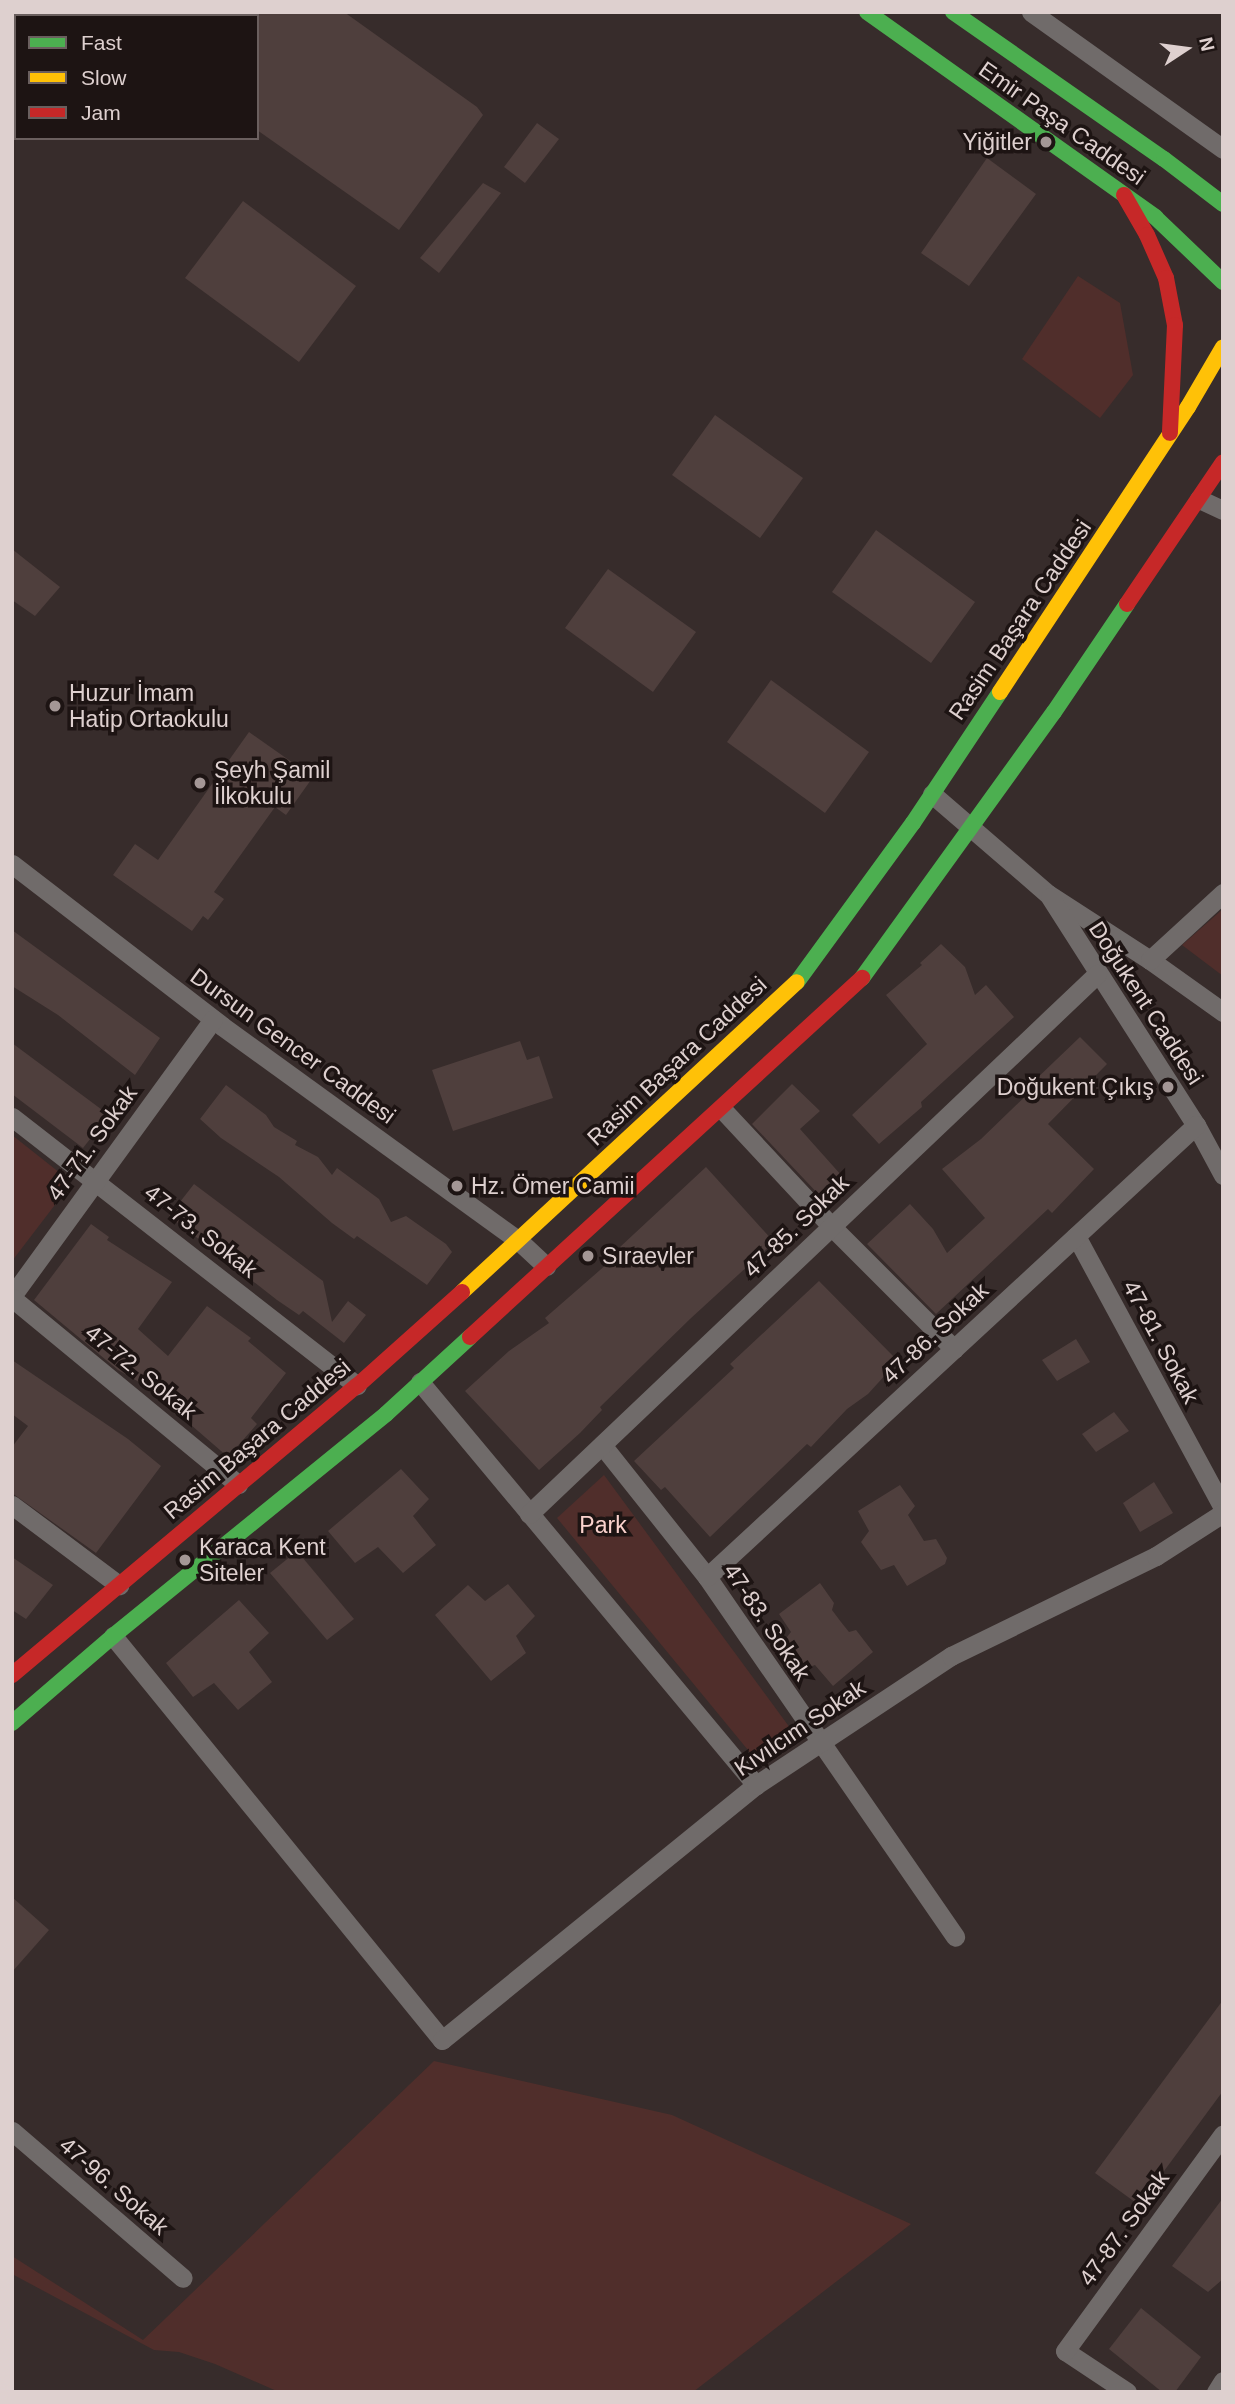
<!DOCTYPE html>
<meta charset="utf-8">
<style>
body{margin:0}
#map{position:relative;width:1235px;height:2404px;overflow:hidden;background:#372c2b;font-family:Helvetica,sans-serif}
div>[style]{position:absolute}
.green>*{inset:0;background:#502e2b}
.building>*{inset:0;background:#4f3f3d}
.street>*{height:19px;margin:-9.5px;padding:0 9.5px;transform-origin:9.5px;border-radius:9.5px;background:#706b6a}
.fast>*{height:16px;margin:-8px;padding:0 8px;transform-origin:8px;border-radius:8px;background:#4caf50}
.slow>*{height:16px;margin:-8px;padding:0 8px;transform-origin:8px;border-radius:8px;background:#ffc107}
.jam>*{height:16px;margin:-8px;padding:0 8px;transform-origin:8px;border-radius:8px;background:#c62828}
.dots>*{width:19px;height:19px;translate:-50% -50%;box-sizing:border-box;border:4px solid #1d1413;border-radius:50%}
span{translate:-50% -50%;white-space:nowrap;text-align:center;line-height:1.15;-webkit-text-stroke:7px #1d1413;paint-order:stroke}
.street-label{font-size:23px;color:#ded0cf}
.poi-label{font-size:23px;color:#ded0cf}
.right{translate:-100% -50%;text-align:right}
.left{translate:0 -50%;text-align:left}
.park-label{font-size:23px;color:#fad2cd}
.frame{position:absolute;inset:0;border:14px solid #ded0cf;pointer-events:none}
.legend{position:absolute;left:14px;top:14px;width:245px;height:126px;box-sizing:border-box;background:#1d1413;border:2px solid #6a5f5e;margin:0;padding:9px 12px;list-style:none;font-size:21px;color:#ded0cf}
.legend li{display:flex;align-items:center;gap:14px;height:35px}
.legend b{width:35px;border:2px solid #6a5f5e}
.north{position:absolute;left:1151px;top:14px;width:70px;height:70px;-webkit-text-stroke:5px #1d1413;paint-order:stroke;rotate:77deg;font-size:19px;font-weight:700;line-height:28px;text-align:center;color:#ded0cf}
.north::after{content:'';display:block;margin:auto;width:24px;height:32px;background:#ded0cf;clip-path:polygon(50% 0,100% 100%,50% 72%,0 100%)}
</style>
<div id="map">
<div class="green">
<i style="clip-path:polygon(1078px 276px,1120px 303px,1133px 375px,1100px 418px,1022px 359px)"></i>
<i style="clip-path:polygon(1223px 909px,1223px 976px,1182px 945px)"></i>
<i style="clip-path:polygon(12px 1135px,60px 1173px,64px 1193px,12px 1261px)"></i>
<i style="clip-path:polygon(604px 1475px,793px 1732px,757px 1761px,557px 1518px)"></i>
<i style="clip-path:polygon(434px 2061px,672px 2115px,911px 2224px,693px 2392px,279px 2392px,215px 2364px,179px 2352px,154px 2350px,12px 2274px,12px 2256px,143px 2340px)"></i>
</div>
<div class="building">
<i style="clip-path:polygon(257px 12px,344px 12px,477px 107px,483px 115px,399px 230px,257px 130px)"></i>
<i style="clip-path:polygon(537px 123px,559px 139px,525px 183px,504px 167px)"></i>
<i style="clip-path:polygon(987px 158px,1036px 194px,969px 286px,921px 253px)"></i>
<i style="clip-path:polygon(483px 183px,501px 193px,439px 273px,420px 258px)"></i>
<i style="clip-path:polygon(243px 201px,356px 286px,299px 362px,185px 278px)"></i>
<i style="clip-path:polygon(715px 415px,803px 478px,760px 538px,672px 475px)"></i>
<i style="clip-path:polygon(876px 530px,975px 602px,931px 663px,832px 592px)"></i>
<i style="clip-path:polygon(12px 549px,60px 587px,35px 616px,12px 600px)"></i>
<i style="clip-path:polygon(608px 569px,696px 632px,653px 692px,565px 628px)"></i>
<i style="clip-path:polygon(771px 680px,869px 752px,825px 813px,727px 742px)"></i>
<i style="clip-path:polygon(249px 732px,313px 777px,286px 815px,275px 807px,214px 892px,224px 899px,208px 920px,203px 916px,192px 931px,113px 875px,135px 844px,158px 860px)"></i>
<i style="clip-path:polygon(12px 930px,160px 1038px,135px 1075px,58px 1015px,12px 986px)"></i>
<i style="clip-path:polygon(941px 944px,965px 967px,975px 995px,986px 985px,1014px 1017px,921px 1102px,922px 1107px,879px 1144px,852px 1115px,927px 1044px,886px 995px,922px 965px,920px 963px)"></i>
<i style="clip-path:polygon(1080px 1037px,1107px 1064px,1048px 1124px,1094px 1169px,1052px 1213px,1048px 1209px,936px 1314px,867px 1244px,910px 1204px,933px 1229px,947px 1253px,985px 1218px,942px 1169px,981px 1139px,1036px 1086px,1033px 1082px)"></i>
<i style="clip-path:polygon(520px 1041px,527px 1060px,539px 1056px,553px 1098px,453px 1131px,432px 1070px)"></i>
<i style="clip-path:polygon(12px 1043px,109px 1115px,83px 1148px,12px 1094px)"></i>
<i style="clip-path:polygon(792px 1084px,820px 1111px,800px 1129px,842px 1176px,821px 1197px,752px 1124px)"></i>
<i style="clip-path:polygon(226px 1085px,266px 1115px,274px 1127px,297px 1141px,295px 1145px,318px 1157px,332px 1175px,337px 1168px,379px 1199px,391px 1222px,406px 1216px,446px 1244px,452px 1252px,427px 1285px,357px 1236px,354px 1239px,332px 1223px,279px 1177px,221px 1138px,200px 1119px)"></i>
<i style="clip-path:polygon(706px 1167px,774px 1242px,690px 1319px,600px 1407px,602px 1410px,580px 1433px,539px 1470px,465px 1391px,509px 1351px,549px 1323px,545px 1318px,623px 1250px,620px 1247px)"></i>
<i style="clip-path:polygon(194px 1184px,323px 1281px,332px 1322px,348px 1301px,366px 1315px,344px 1343px,303px 1311px,299px 1315px,277px 1300px,169px 1216px)"></i>
<i style="clip-path:polygon(91px 1224px,109px 1237px,107px 1240px,172px 1282px,138px 1329px,168px 1356px,207px 1306px,251px 1338px,248px 1341px,286px 1373px,251px 1418px,257px 1424px,228px 1457px,146px 1386px,118px 1370px,34px 1300px)"></i>
<i style="clip-path:polygon(819px 1281px,898px 1361px,868px 1394px,847px 1409px,811px 1447px,807px 1444px,710px 1537px,665px 1487px,661px 1490px,634px 1461px,734px 1368px,730px 1364px)"></i>
<i style="clip-path:polygon(1076px 1339px,1090px 1362px,1057px 1381px,1042px 1360px)"></i>
<i style="clip-path:polygon(12px 1360px,128px 1439px,161px 1466px,96px 1553px,12px 1493px,12px 1447px,28px 1426px,12px 1414px)"></i>
<i style="clip-path:polygon(1114px 1412px,1129px 1431px,1096px 1452px,1082px 1434px)"></i>
<i style="clip-path:polygon(401px 1469px,429px 1499px,413px 1516px,436px 1545px,403px 1573px,378px 1547px,355px 1563px,328px 1531px)"></i>
<i style="clip-path:polygon(1154px 1482px,1173px 1513px,1140px 1532px,1123px 1503px)"></i>
<i style="clip-path:polygon(900px 1485px,915px 1506px,908px 1515px,924px 1541px,936px 1539px,947px 1558px,945px 1564px,907px 1586px,894px 1565px,881px 1570px,861px 1542px,869px 1531px,858px 1511px)"></i>
<i style="clip-path:polygon(297px 1551px,354px 1619px,327px 1640px,270px 1573px)"></i>
<i style="clip-path:polygon(12px 1557px,53px 1585px,26px 1619px,12px 1610px)"></i>
<i style="clip-path:polygon(820px 1583px,834px 1603px,832px 1610px,841px 1622px,849px 1632px,856px 1630px,873px 1652px,833px 1686px,815px 1665px,804px 1669px,799px 1664px,783px 1642px,791px 1632px,779px 1614px)"></i>
<i style="clip-path:polygon(508px 1584px,535px 1616px,516px 1636px,526px 1653px,491px 1681px,435px 1615px,468px 1585px,485px 1601px)"></i>
<i style="clip-path:polygon(239px 1600px,269px 1633px,249px 1652px,272px 1682px,238px 1710px,214px 1683px,193px 1697px,166px 1663px)"></i>
<i style="clip-path:polygon(12px 1897px,49px 1930px,12px 1972px)"></i>
<i style="clip-path:polygon(1223px 2000px,1223px 2091px,1139px 2205px,1095px 2173px)"></i>
<i style="clip-path:polygon(1223px 2198px,1223px 2279px,1208px 2292px,1172px 2266px)"></i>
<i style="clip-path:polygon(1141px 2308px,1201px 2357px,1175px 2392px,1162px 2392px,1109px 2349px)"></i>
</div>
<div class="street">
<i style="left:1031px;top:12px;width:236px;rotate:35.5deg"></i>
<i style="left:1199px;top:499px;width:26px;rotate:25deg"></i>
<i style="left:932px;top:794px;width:153px;rotate:40.8deg"></i>
<i style="left:1048px;top:894px;width:121px;rotate:32.9deg"></i>
<i style="left:1150px;top:960px;width:90px;rotate:35.5deg"></i>
<i style="left:12px;top:864px;width:265px;rotate:37.6deg"></i>
<i style="left:222px;top:1026px;width:367px;rotate:35.9deg"></i>
<i style="left:519px;top:1241px;width:37px;rotate:43deg"></i>
<i style="left:1050px;top:897px;width:271px;rotate:57.4deg"></i>
<i style="left:1196px;top:1125px;width:57px;rotate:61.6deg"></i>
<i style="left:1150px;top:960px;width:99px;rotate:-42.5deg"></i>
<i style="left:722px;top:1109px;width:160px;rotate:47deg"></i>
<i style="left:831px;top:1226px;width:174px;rotate:45deg"></i>
<i style="left:12px;top:1117px;width:437px;rotate:37.9deg"></i>
<i style="left:1076px;top:1236px;width:309px;rotate:61.6deg"></i>
<i style="left:12px;top:1296px;width:342px;rotate:-54deg"></i>
<i style="left:12px;top:1298px;width:293px;rotate:39.5deg"></i>
<i style="left:420px;top:1382px;width:525px;rotate:50.18deg"></i>
<i style="left:602px;top:1445px;width:169px;rotate:51.5deg"></i>
<i style="left:707px;top:1577px;width:437px;rotate:55.4deg"></i>
<i style="left:12px;top:1505px;width:134px;rotate:36.8deg"></i>
<i style="left:529px;top:1514px;width:784px;rotate:-43.55deg"></i>
<i style="left:707px;top:1577px;width:666px;rotate:-42.75deg"></i>
<i style="left:113px;top:1636px;width:521px;rotate:50.84deg"></i>
<i style="left:442px;top:2040px;width:405px;rotate:-39.1deg"></i>
<i style="left:756px;top:1785px;width:234px;rotate:-33.5deg"></i>
<i style="left:951px;top:1656px;width:228px;rotate:-26deg"></i>
<i style="left:1156px;top:1556px;width:80px;rotate:-32.7deg"></i>
<i style="left:12px;top:2131px;width:225px;rotate:40.7deg"></i>
<i style="left:1127px;top:2392px;width:74px;rotate:-146.5deg"></i>
<i style="left:1065px;top:2351px;width:268px;rotate:-53.9deg"></i>
<i style="left:1216px;top:2392px;width:13px;rotate:-58deg"></i>
</div>
<div class="fast">
<i style="left:867px;top:12px;width:354px;rotate:35.4deg"></i>
<i style="left:1155px;top:217px;width:94px;rotate:43.7deg"></i>
<i style="left:953px;top:12px;width:257px;rotate:34.9deg"></i>
<i style="left:1164px;top:159px;width:74px;rotate:37.3deg"></i>
<i style="left:862px;top:978px;width:328px;rotate:-54.2deg"></i>
<i style="left:1054px;top:712px;width:130px;rotate:-55.9deg"></i>
<i style="left:797px;top:982px;width:197px;rotate:-53.9deg"></i>
<i style="left:913px;top:823px;width:157px;rotate:-56.4deg"></i>
<i style="left:12px;top:1723px;width:133px;rotate:-40.7deg"></i>
<i style="left:113px;top:1636px;width:352px;rotate:-39.1deg"></i>
<i style="left:386px;top:1414px;width:114px;rotate:-42.5deg"></i>
</div>
<div class="slow">
<i style="left:1000px;top:692px;width:341px;rotate:-56.6deg"></i>
<i style="left:1188px;top:407px;width:69px;rotate:-59.7deg"></i>
<i style="left:462px;top:1292px;width:456px;rotate:-42.8deg"></i>
</div>
<div class="jam">
<i style="left:1124px;top:195px;width:46px;rotate:60.1deg"></i>
<i style="left:1147px;top:235px;width:47px;rotate:66.2deg"></i>
<i style="left:1166px;top:278px;width:48px;rotate:79.2deg"></i>
<i style="left:1175px;top:325px;width:108px;rotate:92.7deg"></i>
<i style="left:1127px;top:604px;width:171px;rotate:-55.9deg"></i>
<i style="left:470px;top:1337px;width:532px;rotate:-42.48deg"></i>
<i style="left:12px;top:1675px;width:450px;rotate:-40deg"></i>
<i style="left:357px;top:1386px;width:141px;rotate:-41.8deg"></i>
</div>
<div class="dots">
<i style="left:1046px;top:142px;background:#a49796"></i>
<i style="left:55px;top:706px;background:#a49796"></i>
<i style="left:200px;top:783px;background:#a49796"></i>
<i style="left:1168px;top:1087px;background:#a49796"></i>
<i style="left:457px;top:1186px;background:#a49796"></i>
<i style="left:588px;top:1256px;background:#a49796"></i>
<i style="left:185px;top:1560px;background:#a49796"></i>
</div>
<div class="street-label">
<span style="left:1062px;top:123px;rotate:35deg">Emir Paşa Caddesi</span>
<span style="left:1020px;top:620px;rotate:-56deg">Rasim Başara Caddesi</span>
<span style="left:1146px;top:1003px;rotate:57deg">Doğukent Caddesi</span>
<span style="left:293px;top:1046px;rotate:36deg">Dursun Gencer Caddesi</span>
<span style="left:677px;top:1061px;rotate:-43deg">Rasim Başara Caddesi</span>
<span style="left:92px;top:1143px;rotate:-54deg">47-71. Sokak</span>
<span style="left:796px;top:1226px;rotate:-44deg">47-85. Sokak</span>
<span style="left:201px;top:1231px;rotate:38deg">47-73. Sokak</span>
<span style="left:935px;top:1333px;rotate:-43deg">47-86. Sokak</span>
<span style="left:1161px;top:1342px;rotate:62deg">47-81. Sokak</span>
<span style="left:141px;top:1372px;rotate:39deg">47-72. Sokak</span>
<span style="left:257px;top:1439px;rotate:-40deg">Rasim Başara Caddesi</span>
<span style="left:767px;top:1622px;rotate:56deg">47-83. Sokak</span>
<span style="left:800px;top:1728px;rotate:-34deg">Kıvılcım Sokak</span>
<span style="left:114px;top:2186px;rotate:41deg">47-96. Sokak</span>
<span style="left:1124px;top:2228px;rotate:-54deg">47-87. Sokak</span>
</div>
<div class="poi-label">
<span class="right" style="left:1032px;top:142px">Yiğitler</span>
<span class="left" style="left:69px;top:706px">Huzur İmam<br>Hatip Ortaokulu</span>
<span class="left" style="left:214px;top:783px">Şeyh Şamil<br>İlkokulu</span>
<span class="right" style="left:1154px;top:1087px">Doğukent Çıkış</span>
<span class="left" style="left:471px;top:1186px">Hz. Ömer Camii</span>
<span class="left" style="left:602px;top:1256px">Sıraevler</span>
<span class="left" style="left:199px;top:1560px">Karaca Kent<br>Siteler</span>
</div>
<div class="park-label">
<span style="left:603px;top:1525px">Park</span>
</div>
<div class="frame"></div>
<ul class="legend">
<li><b style="height:9px;background:#4caf50"></b>Fast</li>
<li><b style="height:9px;background:#ffc107"></b>Slow</li>
<li><b style="height:9px;background:#c62828"></b>Jam</li>
</ul>
<div class="north">N</div>
</div>
